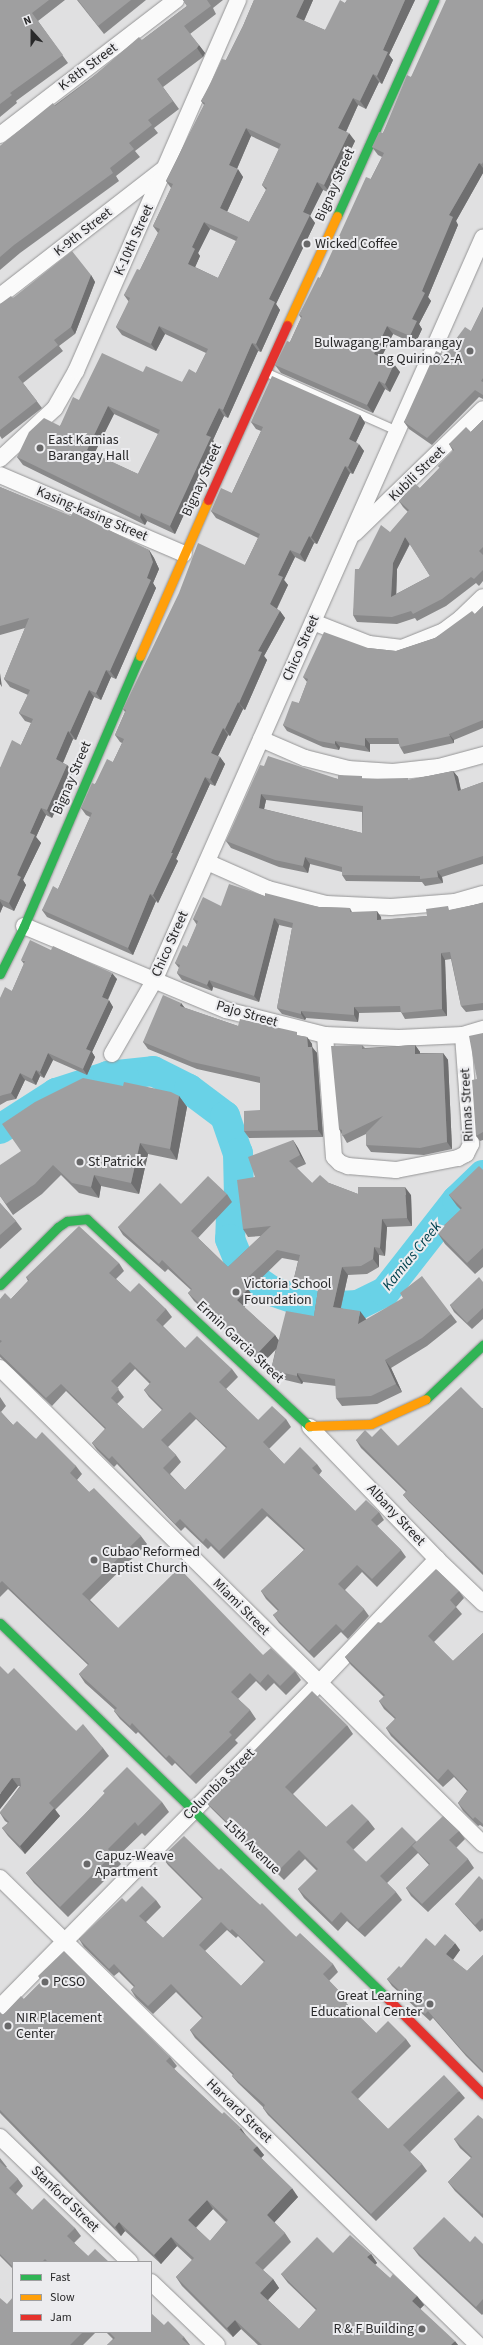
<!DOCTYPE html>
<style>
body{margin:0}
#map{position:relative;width:483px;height:2345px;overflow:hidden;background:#e0e0e1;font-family:"Source Sans 3",sans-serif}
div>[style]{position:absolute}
.river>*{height:30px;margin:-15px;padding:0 15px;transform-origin:15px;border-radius:15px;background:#69d2e7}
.roads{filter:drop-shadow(0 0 1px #959596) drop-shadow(0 0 1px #959596)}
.lane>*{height:8px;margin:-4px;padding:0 4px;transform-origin:4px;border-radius:4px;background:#fafafa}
.street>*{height:16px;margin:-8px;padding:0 8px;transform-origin:8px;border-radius:8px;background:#fafafa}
.fast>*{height:9px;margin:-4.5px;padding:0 4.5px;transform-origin:4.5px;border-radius:4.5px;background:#30b455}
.slow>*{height:9px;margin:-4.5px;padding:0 4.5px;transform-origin:4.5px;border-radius:4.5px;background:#ff9f0a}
.jam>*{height:9px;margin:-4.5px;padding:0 4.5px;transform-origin:4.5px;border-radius:4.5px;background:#e5322d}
.wall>*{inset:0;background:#89898a}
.shaded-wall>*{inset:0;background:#6f6f70}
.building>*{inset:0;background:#9f9fa0}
.dots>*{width:11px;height:11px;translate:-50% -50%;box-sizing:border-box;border:2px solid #ececef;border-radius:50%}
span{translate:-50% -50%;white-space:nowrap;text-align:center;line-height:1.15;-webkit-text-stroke:4px #ececef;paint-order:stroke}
.street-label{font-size:14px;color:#29292a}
.poi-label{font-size:14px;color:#29292a}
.left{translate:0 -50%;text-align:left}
.right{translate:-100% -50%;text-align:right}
.water-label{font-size:15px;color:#00424e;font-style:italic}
.legend{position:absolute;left:12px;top:2261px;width:140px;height:72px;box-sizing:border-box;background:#ececef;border:1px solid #9e9ea0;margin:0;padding:5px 7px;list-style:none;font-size:12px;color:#29292a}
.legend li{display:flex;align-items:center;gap:8px;height:20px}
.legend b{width:20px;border:1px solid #9e9ea0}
.north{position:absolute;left:12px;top:12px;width:40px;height:40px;-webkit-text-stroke:3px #ececef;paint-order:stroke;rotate:339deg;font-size:11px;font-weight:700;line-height:16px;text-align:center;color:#29292a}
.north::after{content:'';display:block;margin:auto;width:14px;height:18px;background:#29292a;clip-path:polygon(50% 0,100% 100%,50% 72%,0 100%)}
</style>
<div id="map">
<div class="river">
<i style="left:0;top:1129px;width:67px;rotate:-32.7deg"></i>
<i style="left:56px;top:1093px;width:55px;rotate:-18.1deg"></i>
<i style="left:108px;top:1076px;width:45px;rotate:-6.3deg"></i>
<i style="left:153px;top:1071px;width:40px;rotate:26.6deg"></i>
<i style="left:189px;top:1089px;width:45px;rotate:36.9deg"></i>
<i style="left:225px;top:1116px;width:39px;rotate:71deg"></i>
<i style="left:238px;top:1153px;width:44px;rotate:88.7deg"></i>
<i style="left:239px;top:1197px;width:20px;rotate:114deg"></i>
<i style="left:231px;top:1215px;width:24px;rotate:92deg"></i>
<i style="left:230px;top:1239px;width:35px;rotate:68deg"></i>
<i style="left:243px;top:1271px;width:35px;rotate:35deg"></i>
<i style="left:272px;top:1291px;width:49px;rotate:19.2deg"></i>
<i style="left:318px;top:1307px;width:40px;rotate:-2.9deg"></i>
<i style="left:358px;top:1305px;width:30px;rotate:-26deg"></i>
<i style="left:385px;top:1292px;width:117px;rotate:-52deg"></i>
<i style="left:457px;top:1200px;width:36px;rotate:-44deg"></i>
</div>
<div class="roads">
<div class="lane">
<i style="left:267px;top:373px;width:142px;rotate:24deg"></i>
</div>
<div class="street">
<i style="left:0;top:135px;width:222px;rotate:-37.5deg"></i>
<i style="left:0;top:296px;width:207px;rotate:-37.8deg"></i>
<i style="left:0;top:459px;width:75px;rotate:-42.8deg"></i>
<i style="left:55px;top:408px;width:43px;rotate:-60.4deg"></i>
<i style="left:76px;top:371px;width:405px;rotate:-66.4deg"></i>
<i style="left:0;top:475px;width:200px;rotate:23.2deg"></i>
<i style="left:355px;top:533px;width:178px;rotate:-44.1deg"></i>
<i style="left:313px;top:622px;width:60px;rotate:21.4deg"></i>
<i style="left:369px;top:644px;width:33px;rotate:7deg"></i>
<i style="left:402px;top:648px;width:45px;rotate:-22deg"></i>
<i style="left:444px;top:631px;width:21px;rotate:-37deg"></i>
<i style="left:461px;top:618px;width:30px;rotate:-44deg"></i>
<i style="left:261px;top:739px;width:48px;rotate:23.4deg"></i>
<i style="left:305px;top:758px;width:44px;rotate:14.3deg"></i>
<i style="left:348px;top:769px;width:45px;rotate:3.8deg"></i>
<i style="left:393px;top:772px;width:46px;rotate:-6.2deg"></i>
<i style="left:439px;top:767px;width:46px;rotate:-15.3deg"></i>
<i style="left:207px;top:862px;width:67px;rotate:23.9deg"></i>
<i style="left:268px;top:889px;width:60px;rotate:14.5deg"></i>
<i style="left:326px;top:904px;width:65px;rotate:2.6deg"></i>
<i style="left:391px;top:907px;width:64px;rotate:-4.5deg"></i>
<i style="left:455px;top:902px;width:29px;rotate:-16deg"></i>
<i style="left:24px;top:926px;width:219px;rotate:22.6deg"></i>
<i style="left:226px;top:1010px;width:102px;rotate:14.2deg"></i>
<i style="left:325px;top:1035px;width:74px;rotate:2.3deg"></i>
<i style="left:399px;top:1038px;width:64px;rotate:-2.7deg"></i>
<i style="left:463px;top:1035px;width:21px;rotate:-17deg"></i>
<i style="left:325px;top:1035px;width:122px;rotate:85.8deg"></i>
<i style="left:334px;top:1157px;width:8px;rotate:45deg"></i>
<i style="left:340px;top:1163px;width:9px;rotate:21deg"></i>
<i style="left:348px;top:1166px;width:48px;rotate:4.8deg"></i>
<i style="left:396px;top:1170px;width:63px;rotate:-11deg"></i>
<i style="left:458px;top:1158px;width:9px;rotate:-27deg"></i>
<i style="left:466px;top:1154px;width:11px;rotate:-63deg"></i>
<i style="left:471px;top:1144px;width:109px;rotate:-94.2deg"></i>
<i style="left:112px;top:1054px;width:84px;rotate:-60.1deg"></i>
<i style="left:154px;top:981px;width:813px;rotate:-66.14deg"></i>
<i style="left:0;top:1368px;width:678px;rotate:44.58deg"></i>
<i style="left:310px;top:1427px;width:183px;rotate:46.1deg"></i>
<i style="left:437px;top:1559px;width:64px;rotate:43.7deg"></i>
<i style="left:0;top:1878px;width:668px;rotate:44.33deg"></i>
<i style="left:0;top:2007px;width:453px;rotate:-45.4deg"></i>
<i style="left:318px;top:1684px;width:173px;rotate:-46.4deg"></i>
<i style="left:0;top:2137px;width:180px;rotate:43.9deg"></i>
<i style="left:151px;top:2282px;width:91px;rotate:43.7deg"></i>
</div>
<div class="fast">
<i style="left:337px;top:216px;width:237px;rotate:-65.8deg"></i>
<i style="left:0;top:974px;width:54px;rotate:-63.4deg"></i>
<i style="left:24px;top:926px;width:294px;rotate:-66.8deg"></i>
<i style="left:0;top:1285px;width:82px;rotate:-45deg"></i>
<i style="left:58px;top:1227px;width:11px;rotate:-34deg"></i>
<i style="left:67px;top:1221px;width:20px;rotate:-6deg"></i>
<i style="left:87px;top:1219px;width:304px;rotate:43deg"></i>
<i style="left:426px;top:1399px;width:79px;rotate:-43.5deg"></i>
<i style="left:0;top:1623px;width:536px;rotate:44.09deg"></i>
</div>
<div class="slow">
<i style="left:287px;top:325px;width:120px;rotate:-65.4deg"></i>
<i style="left:140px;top:656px;width:170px;rotate:-66.4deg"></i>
<i style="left:309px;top:1426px;width:62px;rotate:-1.8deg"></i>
<i style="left:371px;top:1424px;width:60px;rotate:-24.4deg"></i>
</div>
<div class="jam">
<i style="left:208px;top:500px;width:192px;rotate:-65.7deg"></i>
<i style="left:385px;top:1996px;width:139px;rotate:45deg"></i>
</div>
</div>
<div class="wall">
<i style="clip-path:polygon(0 0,65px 0,38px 21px,68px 63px,16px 101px,17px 103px,0 117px)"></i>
<i style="clip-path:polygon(77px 0,146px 0,104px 34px)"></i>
<i style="clip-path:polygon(183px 0,223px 0,213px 8px,216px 14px,190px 34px,205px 53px,203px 57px,163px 87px,179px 109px,154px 128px,158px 133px,135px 151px,140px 157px,116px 176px,119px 181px,20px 253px,0 270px,0 146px,142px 40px,187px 6px)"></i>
<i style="clip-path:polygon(evenodd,254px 0,313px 0,304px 21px,325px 30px,345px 3px,347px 0,415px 0,389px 55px,393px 60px,382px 84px,379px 82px,366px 109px,358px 105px,346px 132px,355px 141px,330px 193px,323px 190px,310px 216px,315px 223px,276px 304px,280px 310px,261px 352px,258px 351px,228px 418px,224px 416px,213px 440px,216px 445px,175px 534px,147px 521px,145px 525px,23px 465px,17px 457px,60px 426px,79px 400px,143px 372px,182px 382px,196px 373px,206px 353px,165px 334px,156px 351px,122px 335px,116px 327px,129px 302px,124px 295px,140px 270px,158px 233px,153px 226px,171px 188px,166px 181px,204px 105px,201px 101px,226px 60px,243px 26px,254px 0,251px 136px,279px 149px,262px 185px,266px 190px,249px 222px,227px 212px,243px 177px,237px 169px,251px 136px,254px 0,210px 229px,236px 241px,218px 278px,195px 267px,200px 256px,198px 253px,210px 229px,254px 0,114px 414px,158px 434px,138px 474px,94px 454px,114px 414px)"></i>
<i style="clip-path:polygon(483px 0,483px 173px,456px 221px,458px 225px,428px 297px,431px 301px,419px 324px,422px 329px,415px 344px,393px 334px,381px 358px,400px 372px,390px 392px,385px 389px,373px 413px,281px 373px,275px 365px,290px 342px,301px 318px,299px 315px,320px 278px,382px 157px,378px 155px,372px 147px,383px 133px,411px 77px)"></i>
<i style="clip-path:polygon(91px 275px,95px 282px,75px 334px,59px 346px,63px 351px,23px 383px,42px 408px,2px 439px,0 436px,0 304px,13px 298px)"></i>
<i style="clip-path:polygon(483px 307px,483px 399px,479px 397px,432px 445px,409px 429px,404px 422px,444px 355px,471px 331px)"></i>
<i style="clip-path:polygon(360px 415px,365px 423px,356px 442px,364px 451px,353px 474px,350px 473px,317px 544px,314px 543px,305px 562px,295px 557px,284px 580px,288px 585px,277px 609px,280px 611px,285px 618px,264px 656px,267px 660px,245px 710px,243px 709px,230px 736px,228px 735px,218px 756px,220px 757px,225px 764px,215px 786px,210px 784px,176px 859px,178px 861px,158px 903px,156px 901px,133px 955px,47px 917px,42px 910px,58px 889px,90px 817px,86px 815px,81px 808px,95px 784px,113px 762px,122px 743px,120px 742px,115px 735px,125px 712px,123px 709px,245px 565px,258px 538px,216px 518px,211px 511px,232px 493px,261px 431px,256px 429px,251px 422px)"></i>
<i style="clip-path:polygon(evenodd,483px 420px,483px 581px,479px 586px,476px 583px,446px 606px,417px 621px,415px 618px,397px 624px,357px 622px,353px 615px,359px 569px,408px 512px,403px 507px,399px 501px,420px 488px,440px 468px,438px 466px,453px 451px,449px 444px,471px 432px,483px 420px,410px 544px,430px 576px,396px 594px,397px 569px,410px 544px)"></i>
<i style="clip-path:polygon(0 487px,149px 550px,154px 558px,159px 569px,153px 583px,156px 588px,116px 679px,111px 677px,101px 700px,94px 697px,76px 740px,73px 739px,63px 763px,67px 765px,73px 772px,52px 818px,46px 815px,36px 837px,41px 843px,23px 880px,26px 885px,14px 911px,3px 906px,0 913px,0 768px,21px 745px,31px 723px,25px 721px,19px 713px,28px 695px,10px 687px,4px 679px,25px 628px,0 635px)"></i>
<i style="clip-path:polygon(483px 606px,483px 728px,454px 740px,454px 743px,404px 754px,400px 747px,399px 744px,370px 744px,370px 752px,340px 747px,339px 750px,323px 747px,287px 731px,283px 725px,299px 703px,307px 682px,303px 677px,368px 648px,396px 651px,435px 638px,475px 614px)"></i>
<i style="clip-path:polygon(evenodd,264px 766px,338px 779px,409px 780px,453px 771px,458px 777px,461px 790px,483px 782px,483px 864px,442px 877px,443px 883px,425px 886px,422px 882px,346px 881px,342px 875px,342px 872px,310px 864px,308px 873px,279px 867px,231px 848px,226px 841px,264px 766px,266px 800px,362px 812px,362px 833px,264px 809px,266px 800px)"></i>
<i style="clip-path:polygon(265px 896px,319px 907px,350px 908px,352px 912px,381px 917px,381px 920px,427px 916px,451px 910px,483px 903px,483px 1010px,466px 1012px,461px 1006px,451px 959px,445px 960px,447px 1016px,405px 1019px,401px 1012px,359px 1013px,358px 1022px,306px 1018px,305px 1020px,282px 1014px,277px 1008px,292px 928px,279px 925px,259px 1002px,213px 987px,212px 991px,182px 980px,177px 973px,179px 968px,175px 963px,187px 947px,197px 925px,193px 919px,221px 906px)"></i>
<i style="clip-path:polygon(21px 960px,117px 979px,108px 1000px,113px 1007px,92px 1052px,95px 1057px,87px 1075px,53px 1060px,44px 1078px,40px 1076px,36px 1085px,25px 1080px,16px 1099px,7px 1101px,0 1105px,0 998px,12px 991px,24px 964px)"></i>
<i style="clip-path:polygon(181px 1003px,185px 1008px,238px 1026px,307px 1037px,312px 1044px,312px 1047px,317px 1053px,323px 1137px,249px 1138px,244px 1131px,260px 1110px,260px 1083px,197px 1069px,148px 1049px,143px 1042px)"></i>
<i style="clip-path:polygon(483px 1033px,483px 1140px,480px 1141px,476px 1136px,477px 1079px)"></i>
<i style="clip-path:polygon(362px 1045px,365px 1048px,415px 1045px,420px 1052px,420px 1053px,443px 1053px,448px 1060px,452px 1149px,424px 1155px,371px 1152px,366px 1145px,366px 1134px,347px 1143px,339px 1129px)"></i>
<i style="clip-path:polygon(123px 1086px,179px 1096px,187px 1107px,177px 1160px,148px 1154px,139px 1194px,101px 1186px,99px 1198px,79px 1193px,61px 1175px,42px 1194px,13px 1215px,0 1196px)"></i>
<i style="clip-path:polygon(evenodd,293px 1140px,298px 1148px,306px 1164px,297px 1168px,312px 1183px,329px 1183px,358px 1194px,411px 1195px,412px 1226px,387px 1227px,385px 1256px,379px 1255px,379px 1267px,367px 1274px,348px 1275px,341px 1308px,366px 1319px,366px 1320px,451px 1314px,457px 1322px,427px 1346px,391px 1368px,402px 1392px,377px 1404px,342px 1406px,336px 1398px,336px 1386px,303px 1382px,302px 1384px,277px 1378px,271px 1370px,276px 1348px,262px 1364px,194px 1301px,188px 1293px,191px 1290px,168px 1269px,165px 1272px,123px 1235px,118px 1227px,181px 1204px,227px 1194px,232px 1202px,198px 1238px,228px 1267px,261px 1236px,248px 1237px,243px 1229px,255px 1177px,293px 1140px,282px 1258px,298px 1261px,294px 1278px,300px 1286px,318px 1290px,314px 1316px,278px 1340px,275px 1335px,244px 1307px,253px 1297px,249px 1290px,282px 1258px)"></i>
<i style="clip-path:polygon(483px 1170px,483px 1267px,475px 1274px,445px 1244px,437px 1232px,461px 1210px,457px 1206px,449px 1195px)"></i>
<i style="clip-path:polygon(0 1203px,16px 1221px,22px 1229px,0 1249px)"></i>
<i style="clip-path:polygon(evenodd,119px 1263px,124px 1271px,116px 1279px,130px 1292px,166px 1309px,172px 1317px,163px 1326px,185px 1348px,232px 1369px,238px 1377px,226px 1389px,258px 1420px,286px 1419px,291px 1427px,269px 1449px,284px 1464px,317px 1464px,322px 1471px,319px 1475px,355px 1511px,379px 1512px,384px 1520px,377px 1526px,401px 1550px,406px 1557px,377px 1587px,362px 1572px,345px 1590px,364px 1609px,369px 1616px,348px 1639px,341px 1632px,314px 1658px,279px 1623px,273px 1615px,278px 1611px,266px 1599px,261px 1591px,304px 1550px,267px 1516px,224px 1559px,211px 1546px,208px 1549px,185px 1527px,181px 1531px,117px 1464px,114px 1467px,97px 1450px,92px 1443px,105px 1429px,66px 1391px,52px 1406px,0 1357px,0 1299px,11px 1299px,28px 1281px,26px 1277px,119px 1263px,135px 1369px,150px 1384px,144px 1390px,149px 1397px,162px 1410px,143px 1429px,117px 1404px,124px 1397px,117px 1388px,135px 1369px,119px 1263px,196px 1419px,226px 1448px,185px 1490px,170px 1474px,181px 1462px,176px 1455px,168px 1447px,196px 1419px)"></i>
<i style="clip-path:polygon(483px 1282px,483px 1319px,472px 1329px,454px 1312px,450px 1305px)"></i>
<i style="clip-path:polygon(0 1397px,6px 1406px,1px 1412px,13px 1425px,36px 1439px,76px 1466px,82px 1474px,77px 1480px,89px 1492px,141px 1536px,147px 1544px,90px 1600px,118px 1628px,263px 1655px,295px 1671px,301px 1680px,286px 1695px,274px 1683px,266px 1691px,256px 1681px,238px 1699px,250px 1710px,256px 1719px,235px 1740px,238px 1743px,196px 1784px,175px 1763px,172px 1766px,138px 1732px,136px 1734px,120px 1719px,114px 1711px,115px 1710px,85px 1683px,79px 1674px,88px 1665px,8px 1589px,0 1597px)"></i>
<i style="clip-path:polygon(483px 1408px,483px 1575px,409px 1502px,403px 1495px,406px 1492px,361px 1448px,356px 1440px,372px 1437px,398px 1446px)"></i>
<i style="clip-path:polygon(459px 1591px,464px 1598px,456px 1607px,462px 1614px,434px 1642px,453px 1661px,483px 1633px,483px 1827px,480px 1825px,478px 1826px,463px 1811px,458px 1803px,467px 1791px,454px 1777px,443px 1787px,391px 1736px,386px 1728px,395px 1719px,384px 1709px,379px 1701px,384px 1697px,351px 1665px,345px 1657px,381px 1623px)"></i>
<i style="clip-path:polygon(8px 1674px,76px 1731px,103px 1748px,109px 1756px,55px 1810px,60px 1816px,25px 1854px,8px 1836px,2px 1828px,8px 1823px,5px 1821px,0 1813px,20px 1786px,18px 1786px,0 1809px)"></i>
<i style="clip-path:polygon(347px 1725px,353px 1734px,293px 1794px,326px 1827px,368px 1820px,375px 1829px,353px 1850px,366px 1862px,416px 1841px,417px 1842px,459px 1831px,465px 1839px,456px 1848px,468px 1859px,474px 1868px,428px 1912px,411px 1896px,406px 1888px,429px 1865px,418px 1853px,387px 1883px,396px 1892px,402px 1900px,365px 1937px,347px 1921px,338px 1931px,304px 1898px,298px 1889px,317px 1871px,305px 1859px,284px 1880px,212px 1809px,205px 1801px)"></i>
<i style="clip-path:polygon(103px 1791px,162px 1802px,169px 1812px,145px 1836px,142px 1833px,116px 1858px,121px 1864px,68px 1917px,34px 1883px,26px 1873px,84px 1815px,105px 1793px)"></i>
<i style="clip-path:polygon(evenodd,162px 1857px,219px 1870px,260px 1905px,296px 1937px,333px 1964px,338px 1972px,329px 1981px,342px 1994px,347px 2002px,346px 2003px,376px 2033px,406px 2039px,411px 2046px,358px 2099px,388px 2129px,459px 2091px,465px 2098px,410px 2152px,422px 2164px,427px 2171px,376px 2221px,268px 2115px,263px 2108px,263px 2107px,238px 2083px,232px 2076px,233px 2075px,195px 2038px,190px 2030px,202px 2018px,176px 1992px,153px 2014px,136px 1998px,131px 1990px,134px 1987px,119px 1972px,114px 1976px,84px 1947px,79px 1939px,126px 1902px,156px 1900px,161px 1907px,146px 1922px,163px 1938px,202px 1899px,168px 1865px,162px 1857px,227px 1930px,236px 1938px,238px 1936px,264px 1962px,241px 1986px,205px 1951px,227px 1930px)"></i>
<i style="clip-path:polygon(483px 1880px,483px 1930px,480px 1932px,461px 1911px,455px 1904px)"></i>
<i style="clip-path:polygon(435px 1946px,460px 1950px,453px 1960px,467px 1971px,483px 1955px,483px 2073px,466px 2056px,433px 2018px,430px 2021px,392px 1986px,387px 1979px,401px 1968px)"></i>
<i style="clip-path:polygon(evenodd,38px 1976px,170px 2057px,177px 2066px,174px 2069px,222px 2114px,247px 2136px,264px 2155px,261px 2158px,298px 2197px,274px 2222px,285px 2233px,291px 2242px,263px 2270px,273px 2279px,279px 2288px,268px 2300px,299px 2329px,316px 2310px,288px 2283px,281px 2274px,333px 2253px,371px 2254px,377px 2263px,375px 2265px,390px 2278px,417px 2296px,424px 2305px,420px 2309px,458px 2345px,258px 2345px,241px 2329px,233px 2337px,182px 2286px,176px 2277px,192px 2260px,177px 2246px,161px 2264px,125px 2231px,121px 2236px,0 2113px,0 2013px,3px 2015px,24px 1999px,42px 1981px,38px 1976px,213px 2209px,226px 2222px,210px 2241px,196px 2228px,213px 2209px)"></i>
<i style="clip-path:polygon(483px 2119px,483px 2218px,455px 2191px,448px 2182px,471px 2158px,460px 2148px,454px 2139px)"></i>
<i style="clip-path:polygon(0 2158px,7px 2167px,6px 2167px,18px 2179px,23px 2186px,16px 2194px,32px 2210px,75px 2228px,81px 2236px,74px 2243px,88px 2256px,109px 2262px,13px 2262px,13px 2269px,0 2256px)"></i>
<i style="clip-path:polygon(470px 2242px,483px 2244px,483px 2314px,482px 2315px,419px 2256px,413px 2248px)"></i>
<i style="clip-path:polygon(7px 2304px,13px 2332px,96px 2332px,83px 2345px,0 2345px)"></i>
<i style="clip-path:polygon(164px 2325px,184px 2337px,190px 2345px,107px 2345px,113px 2339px,106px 2332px,151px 2332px)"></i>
</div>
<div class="shaded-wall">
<i style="clip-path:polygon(304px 0,313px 0,302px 25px,296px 17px)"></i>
<i style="clip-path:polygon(405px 0,415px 0,389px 55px,393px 60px,382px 84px,377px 76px,383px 50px)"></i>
<i style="clip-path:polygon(199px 45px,205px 53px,203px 57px,197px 48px)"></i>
<i style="clip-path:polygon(373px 74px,379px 82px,366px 109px,360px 101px)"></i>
<i style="clip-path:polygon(353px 98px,358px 105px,344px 136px,338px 128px)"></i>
<i style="clip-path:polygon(246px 128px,251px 136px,235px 173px,229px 165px)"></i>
<i style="clip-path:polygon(349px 133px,355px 141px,330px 193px,324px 185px)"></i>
<i style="clip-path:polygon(479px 163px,483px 168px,483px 173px,456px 221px,458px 225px,428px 297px,431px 301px,419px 324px,422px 329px,415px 344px,410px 336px,412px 319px,422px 291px,449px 215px)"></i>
<i style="clip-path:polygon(238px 169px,243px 177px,225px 216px,220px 208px)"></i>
<i style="clip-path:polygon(317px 182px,323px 190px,310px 216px,315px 223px,276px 304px,280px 310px,261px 352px,256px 344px,269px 299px,303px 212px)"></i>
<i style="clip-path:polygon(204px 222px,210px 229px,198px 253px,200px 256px,193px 272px,188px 264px,192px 247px)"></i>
<i style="clip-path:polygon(91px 275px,95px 282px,75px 334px,71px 327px)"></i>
<i style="clip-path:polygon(159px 326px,165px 334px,156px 351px,151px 344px)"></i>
<i style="clip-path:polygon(387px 326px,393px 334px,379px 362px,374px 354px)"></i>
<i style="clip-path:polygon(252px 343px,258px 351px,228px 418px,223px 410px)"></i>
<i style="clip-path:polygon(394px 364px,400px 372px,390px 392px,385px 384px)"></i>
<i style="clip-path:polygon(379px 381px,385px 389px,373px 413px,367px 405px)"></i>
<i style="clip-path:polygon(108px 406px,114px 414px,92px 458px,87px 450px)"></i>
<i style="clip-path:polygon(219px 408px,224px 416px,213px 440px,216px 445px,175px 534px,170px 526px,206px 435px)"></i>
<i style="clip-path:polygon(360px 415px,365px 423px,354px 446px,349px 439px)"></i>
<i style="clip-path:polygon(359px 444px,364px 451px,353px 474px,348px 467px)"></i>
<i style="clip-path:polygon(345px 466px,350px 473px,317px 544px,311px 537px)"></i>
<i style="clip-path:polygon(141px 513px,147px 521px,145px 525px,140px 517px)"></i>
<i style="clip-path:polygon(309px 536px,314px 543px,305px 562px,300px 554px)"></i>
<i style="clip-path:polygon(405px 537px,410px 543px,397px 569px,396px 604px,391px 597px,393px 563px)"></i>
<i style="clip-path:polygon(149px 550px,154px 558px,159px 569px,153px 583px,156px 588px,116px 679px,110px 671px,147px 578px)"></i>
<i style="clip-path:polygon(290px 550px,295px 557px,284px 580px,288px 585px,275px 612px,270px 604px,278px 575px)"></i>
<i style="clip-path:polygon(280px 611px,285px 618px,264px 656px,267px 660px,245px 710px,239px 703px,258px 651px)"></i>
<i style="clip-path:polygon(106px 670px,111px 677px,101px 700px,96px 693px)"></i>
<i style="clip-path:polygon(0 673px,2px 687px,0 684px)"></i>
<i style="clip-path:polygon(89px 690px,94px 697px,76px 740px,70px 732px)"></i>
<i style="clip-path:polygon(238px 702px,243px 709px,230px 736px,225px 729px)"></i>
<i style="clip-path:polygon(223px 728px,228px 735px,216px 760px,211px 753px)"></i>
<i style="clip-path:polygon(68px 731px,73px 739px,61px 767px,56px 759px)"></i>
<i style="clip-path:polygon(449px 734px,454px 740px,454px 743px,450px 736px)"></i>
<i style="clip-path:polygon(365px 738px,370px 744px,370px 752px,365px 746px)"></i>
<i style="clip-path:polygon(335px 741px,340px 747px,339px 750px,335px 744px)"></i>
<i style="clip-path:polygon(220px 757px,225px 764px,215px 786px,210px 779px)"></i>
<i style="clip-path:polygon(67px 765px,73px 772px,52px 818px,47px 810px)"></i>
<i style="clip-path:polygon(453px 771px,458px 777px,462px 797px,458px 791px)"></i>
<i style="clip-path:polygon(205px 777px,210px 784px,176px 859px,178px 861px,158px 903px,153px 895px,171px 853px)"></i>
<i style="clip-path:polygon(261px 794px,266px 800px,263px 814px,259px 808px)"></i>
<i style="clip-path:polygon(41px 808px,46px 815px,36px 837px,41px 843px,23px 880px,26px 885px,14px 911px,9px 903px,30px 833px)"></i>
<i style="clip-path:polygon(305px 857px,310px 864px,308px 873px,303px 866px)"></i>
<i style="clip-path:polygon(437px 871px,442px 877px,443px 883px,438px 877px)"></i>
<i style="clip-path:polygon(150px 894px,156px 901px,133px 955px,128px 948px)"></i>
<i style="clip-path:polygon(0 901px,3px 906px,0 913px)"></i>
<i style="clip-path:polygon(377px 911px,381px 917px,382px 926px,377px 920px)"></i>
<i style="clip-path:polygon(274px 918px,279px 925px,259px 1002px,254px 996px)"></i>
<i style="clip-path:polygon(441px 953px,445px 960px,447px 1016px,442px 1009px)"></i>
<i style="clip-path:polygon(112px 973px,117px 979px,106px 1003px,102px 997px)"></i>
<i style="clip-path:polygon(209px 980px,213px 987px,212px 991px,207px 985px)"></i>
<i style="clip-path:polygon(109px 1000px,113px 1007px,92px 1052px,95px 1057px,87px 1075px,83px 1069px,86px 1049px)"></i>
<i style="clip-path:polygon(181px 1003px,186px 1010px,180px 1006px)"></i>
<i style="clip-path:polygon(354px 1007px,359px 1013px,358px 1022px,354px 1015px)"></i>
<i style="clip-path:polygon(301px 1011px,306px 1018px,305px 1020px,301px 1014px)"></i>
<i style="clip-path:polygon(307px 1037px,312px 1044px,313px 1053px,308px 1047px)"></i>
<i style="clip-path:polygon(415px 1045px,420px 1052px,420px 1061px,415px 1054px)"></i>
<i style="clip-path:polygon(312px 1047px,317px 1053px,323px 1137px,318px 1130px)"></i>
<i style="clip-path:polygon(48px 1053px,53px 1060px,44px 1078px,40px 1072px)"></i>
<i style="clip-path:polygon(443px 1053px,448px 1060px,452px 1149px,447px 1142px)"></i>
<i style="clip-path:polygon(36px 1070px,40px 1076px,36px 1085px,32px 1079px)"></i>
<i style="clip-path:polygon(20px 1073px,25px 1080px,16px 1099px,11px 1093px)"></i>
<i style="clip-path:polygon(179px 1096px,187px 1107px,177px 1160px,170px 1149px)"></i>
<i style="clip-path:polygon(293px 1140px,298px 1148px,306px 1164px,300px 1155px)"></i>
<i style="clip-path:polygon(140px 1143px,148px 1154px,139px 1194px,131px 1183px)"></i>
<i style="clip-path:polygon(94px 1175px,101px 1186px,99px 1198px,91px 1187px)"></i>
<i style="clip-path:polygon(405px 1187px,411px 1195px,412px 1226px,407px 1218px)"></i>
<i style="clip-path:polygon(382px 1219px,387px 1227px,385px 1256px,380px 1248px)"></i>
<i style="clip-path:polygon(374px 1247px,379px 1255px,379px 1267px,373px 1259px)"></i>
<i style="clip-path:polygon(342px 1267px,348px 1275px,339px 1315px,333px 1307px)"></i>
<i style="clip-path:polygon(248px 1289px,253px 1297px,243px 1308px,237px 1300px)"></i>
<i style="clip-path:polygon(360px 1311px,366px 1319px,364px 1333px,358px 1324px)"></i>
<i style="clip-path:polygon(275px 1335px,281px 1344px,262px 1364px,256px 1355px)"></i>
<i style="clip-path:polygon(385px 1360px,391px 1368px,402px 1392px,396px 1384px)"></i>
<i style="clip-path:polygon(297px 1373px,303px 1382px,302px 1384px,297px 1376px)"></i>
<i style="clip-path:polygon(12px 1778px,18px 1786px,0 1809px,0 1794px)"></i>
<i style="clip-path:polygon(54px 1808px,60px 1816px,25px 1854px,20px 1846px)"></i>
<i style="clip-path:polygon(455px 1943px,460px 1950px,451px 1962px,446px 1954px)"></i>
<i style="clip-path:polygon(241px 2128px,247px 2137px,239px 2129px)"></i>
<i style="clip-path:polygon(257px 2146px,264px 2155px,260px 2159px,253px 2150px)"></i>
<i style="clip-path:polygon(292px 2188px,298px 2197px,273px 2224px,267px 2215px)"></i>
<i style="clip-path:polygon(207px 2200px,213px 2209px,194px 2229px,188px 2220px)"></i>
<i style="clip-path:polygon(119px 2222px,125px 2231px,121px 2236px,115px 2227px)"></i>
<i style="clip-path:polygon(171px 2237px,177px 2246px,161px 2264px,154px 2255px)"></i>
<i style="clip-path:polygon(371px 2254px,377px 2263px,373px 2266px,367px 2257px)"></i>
<i style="clip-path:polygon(273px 2279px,279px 2288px,266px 2302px,260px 2293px)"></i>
<i style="clip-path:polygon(417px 2296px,424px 2305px,419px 2310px,412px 2301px)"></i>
<i style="clip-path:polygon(235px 2320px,241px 2329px,233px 2337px,227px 2328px)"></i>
<i style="clip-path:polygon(455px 2341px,458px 2345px,451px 2345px)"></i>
</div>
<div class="building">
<i style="clip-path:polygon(0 0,49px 0,32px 13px,63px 55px,10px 93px,12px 95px,0 104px)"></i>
<i style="clip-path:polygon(78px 0,131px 0,98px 26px)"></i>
<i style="clip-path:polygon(183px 0,207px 0,211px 6px,184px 26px,199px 45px,197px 48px,157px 79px,173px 101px,148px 120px,152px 125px,129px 143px,134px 149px,110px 168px,113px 173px,14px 245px,0 257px,0 146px,53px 103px,55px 106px,88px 81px,139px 37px,142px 40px,187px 6px)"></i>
<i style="clip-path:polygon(evenodd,254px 0,304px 0,296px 17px,325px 30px,340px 0,345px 3px,347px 0,405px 0,383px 50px,388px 52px,377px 76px,373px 74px,360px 101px,353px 98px,338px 128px,349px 133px,324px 185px,317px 182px,303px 212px,310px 215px,269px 299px,275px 302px,256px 344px,252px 343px,223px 410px,219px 408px,206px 435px,211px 437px,170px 526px,141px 513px,140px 517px,17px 457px,29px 432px,44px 418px,60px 426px,73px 397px,79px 400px,102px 353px,143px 372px,146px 366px,182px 382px,189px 369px,196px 373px,208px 349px,159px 326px,151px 344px,116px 327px,130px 298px,124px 295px,137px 269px,140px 270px,160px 229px,153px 226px,173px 184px,166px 181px,205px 103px,201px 101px,211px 82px,222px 59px,226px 60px,243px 26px,254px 0,246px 128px,281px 144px,262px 185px,267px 188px,249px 222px,220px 208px,238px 169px,229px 165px,246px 128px,254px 0,204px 222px,238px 237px,218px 278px,188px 264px,195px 249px,192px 247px,204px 222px,254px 0,108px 406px,160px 430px,138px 474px,87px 450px,108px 406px)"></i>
<i style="clip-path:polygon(446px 0,483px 0,483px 162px,482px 164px,479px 163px,449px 215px,453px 217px,422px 291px,425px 293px,412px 319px,417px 321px,410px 336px,387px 326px,374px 354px,394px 364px,385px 384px,379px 381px,367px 405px,275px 365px,287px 341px,290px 342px,302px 316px,299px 315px,318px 277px,320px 278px,366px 177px,371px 179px,384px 153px,372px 147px,379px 132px,383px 133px,407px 75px,411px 77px)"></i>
<i style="clip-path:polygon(72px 251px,91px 275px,71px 327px,54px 340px,58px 345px,18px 377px,37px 401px,0 430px,0 304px,11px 296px,13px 298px)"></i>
<i style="clip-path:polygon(483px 307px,483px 378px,481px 381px,483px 382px,483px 395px,475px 390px,427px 438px,404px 422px,436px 351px,444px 355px,465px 327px,471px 331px)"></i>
<i style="clip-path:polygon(272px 376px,360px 415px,349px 439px,359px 444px,348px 467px,345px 466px,311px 537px,309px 536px,300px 554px,290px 550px,278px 575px,283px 577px,270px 604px,280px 611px,258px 651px,262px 652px,239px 703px,238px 702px,225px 729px,223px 728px,211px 753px,220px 757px,210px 779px,205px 777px,171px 853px,173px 853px,153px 895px,150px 894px,128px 948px,42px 910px,53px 886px,58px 889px,92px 813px,81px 808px,92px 783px,95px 784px,107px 759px,113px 762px,124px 739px,115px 735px,126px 710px,123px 709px,179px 593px,198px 543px,245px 565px,260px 534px,211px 511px,221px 488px,232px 493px,263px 427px,251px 422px)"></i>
<i style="clip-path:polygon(evenodd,483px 420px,483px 547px,479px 551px,483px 555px,483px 570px,474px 579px,471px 577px,442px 599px,413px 614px,411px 611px,392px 617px,353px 615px,355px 569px,359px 569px,381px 525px,390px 532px,409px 510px,399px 501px,414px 483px,420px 488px,440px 467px,438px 466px,454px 450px,449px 444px,466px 427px,471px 432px,483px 420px,405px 537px,430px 576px,391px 597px,393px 563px,405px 537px)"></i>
<i style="clip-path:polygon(0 487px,71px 516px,73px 512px,149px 550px,153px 562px,147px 578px,151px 580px,110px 671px,106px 670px,96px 693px,89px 690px,70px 732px,68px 731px,56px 759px,67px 765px,47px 810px,41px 808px,30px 833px,35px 835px,17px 875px,21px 877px,9px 903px,0 899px,0 768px,12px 740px,21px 745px,33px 719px,19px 713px,30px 690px,4px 679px,29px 618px,0 626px)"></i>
<i style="clip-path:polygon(483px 606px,483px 720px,449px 734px,450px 736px,400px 747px,398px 738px,365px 738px,365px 746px,335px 741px,335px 744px,319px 741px,283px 725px,292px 701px,299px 703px,308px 679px,303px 677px,324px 632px,368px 648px,396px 651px,435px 638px,472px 611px,475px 614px)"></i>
<i style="clip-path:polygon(evenodd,268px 756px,338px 779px,338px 775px,362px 776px,362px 779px,408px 778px,408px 780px,453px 771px,458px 791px,483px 782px,483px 856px,437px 871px,438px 877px,420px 879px,420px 876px,342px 875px,342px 867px,305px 857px,303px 866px,275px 860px,226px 841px,260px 765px,264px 766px,268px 756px,261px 794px,363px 806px,362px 833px,259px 808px,261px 794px)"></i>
<i style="clip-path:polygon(229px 884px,265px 896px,265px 893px,319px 907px,350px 908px,350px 912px,377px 911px,377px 920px,427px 916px,426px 909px,448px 906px,449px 910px,483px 903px,483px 1003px,461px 1006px,450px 952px,441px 953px,442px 1009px,401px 1013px,400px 1006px,354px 1007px,354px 1015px,301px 1011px,301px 1014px,277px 1008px,293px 923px,274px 918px,254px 996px,209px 980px,207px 985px,177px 973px,180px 965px,175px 963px,183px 945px,187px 947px,198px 921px,193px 919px,203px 897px,221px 906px)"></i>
<i style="clip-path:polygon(30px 940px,51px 950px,53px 946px,112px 973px,102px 997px,109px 1000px,86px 1049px,91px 1051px,83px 1069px,48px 1053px,40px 1072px,36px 1070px,32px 1079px,20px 1073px,11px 1093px,3px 1095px,0 1096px,0 998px,5px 987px,12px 991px,25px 961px,21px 960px)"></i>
<i style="clip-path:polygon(163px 995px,181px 1003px,180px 1006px,238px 1026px,240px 1019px,297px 1032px,297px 1035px,307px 1037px,308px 1047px,312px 1047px,318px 1130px,244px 1131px,244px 1111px,260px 1110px,260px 1077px,192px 1062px,143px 1042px)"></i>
<i style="clip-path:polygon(483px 1033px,483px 1132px,476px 1136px,472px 1080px,477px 1079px,469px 1036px)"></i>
<i style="clip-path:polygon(362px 1045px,362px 1049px,415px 1045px,415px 1054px,443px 1053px,447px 1142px,420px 1148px,366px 1145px,366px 1133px,383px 1116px,342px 1136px,342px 1130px,339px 1129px,331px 1046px)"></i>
<i style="clip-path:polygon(83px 1078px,123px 1086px,124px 1082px,171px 1092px,179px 1096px,170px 1149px,140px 1143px,131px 1183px,94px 1175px,91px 1187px,72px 1183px,53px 1165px,35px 1184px,6px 1204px,0 1196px,0 1165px,21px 1151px,2px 1124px,35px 1102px)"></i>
<i style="clip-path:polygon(293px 1140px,300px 1155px,289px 1161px,312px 1183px,320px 1175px,329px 1183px,358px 1194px,358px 1187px,405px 1187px,407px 1218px,382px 1219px,380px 1248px,374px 1247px,373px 1259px,361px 1266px,342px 1267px,333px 1307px,360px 1311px,358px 1324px,403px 1298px,400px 1293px,422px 1276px,451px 1314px,422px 1338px,385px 1360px,396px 1384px,371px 1396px,336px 1398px,335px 1379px,297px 1373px,297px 1376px,271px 1370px,286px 1311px,314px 1316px,319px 1283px,294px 1278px,300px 1255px,277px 1250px,242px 1283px,248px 1289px,237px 1300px,275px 1335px,256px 1355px,188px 1293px,192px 1289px,162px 1260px,159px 1264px,118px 1227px,160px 1183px,181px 1204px,208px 1176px,227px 1194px,191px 1231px,228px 1267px,271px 1226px,243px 1229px,237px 1180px,255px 1177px,248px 1157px)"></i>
<i style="clip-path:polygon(479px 1166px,483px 1170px,483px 1248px,467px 1263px,437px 1232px,462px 1208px,449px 1195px)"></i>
<i style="clip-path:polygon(0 1203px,16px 1221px,0 1235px)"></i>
<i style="clip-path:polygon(evenodd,79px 1226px,119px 1263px,109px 1273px,130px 1292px,139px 1283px,166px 1309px,156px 1320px,185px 1348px,197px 1336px,232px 1369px,219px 1382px,258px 1420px,272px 1406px,286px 1419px,263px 1442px,284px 1464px,300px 1447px,317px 1464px,312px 1468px,355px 1511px,366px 1500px,379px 1512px,371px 1520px,401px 1550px,372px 1579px,357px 1565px,338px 1584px,364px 1609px,343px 1631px,336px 1624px,309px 1651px,273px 1615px,279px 1610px,261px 1591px,305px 1549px,262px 1508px,219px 1551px,206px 1538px,203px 1542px,180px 1519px,175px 1524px,112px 1456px,109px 1459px,92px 1443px,106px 1428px,61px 1384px,46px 1398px,0 1354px,0 1343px,2px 1341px,0 1340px,0 1299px,5px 1293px,11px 1299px,29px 1280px,26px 1277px,79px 1226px,130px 1362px,151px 1382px,144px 1390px,163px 1409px,143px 1429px,111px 1398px,119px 1389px,111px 1381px,130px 1362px,79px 1226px,190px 1412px,227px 1447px,185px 1490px,163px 1468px,176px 1455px,161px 1440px,190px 1412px)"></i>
<i style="clip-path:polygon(479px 1277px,483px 1282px,483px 1308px,467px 1323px,450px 1305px)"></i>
<i style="clip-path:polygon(461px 1387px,483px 1409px,483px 1408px,483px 1572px,403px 1495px,407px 1491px,356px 1440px,365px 1430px,372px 1437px,381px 1428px,398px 1446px)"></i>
<i style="clip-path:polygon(0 1411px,13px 1425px,17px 1421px,36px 1439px,42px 1432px,76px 1466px,70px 1473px,89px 1492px,94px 1488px,141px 1536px,82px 1594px,118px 1628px,179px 1568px,263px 1655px,271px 1648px,295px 1671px,280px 1686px,268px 1674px,260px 1683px,250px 1673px,231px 1692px,250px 1710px,229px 1732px,232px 1735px,190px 1776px,169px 1755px,166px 1758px,132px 1723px,130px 1726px,114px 1711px,117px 1708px,79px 1674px,89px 1664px,2px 1581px,0 1583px)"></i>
<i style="clip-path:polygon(436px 1569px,459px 1591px,450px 1600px,456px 1607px,428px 1636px,453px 1661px,483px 1633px,483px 1824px,475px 1817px,473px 1819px,458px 1803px,468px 1790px,448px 1769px,438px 1780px,386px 1728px,396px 1718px,379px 1701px,385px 1695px,345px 1657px,378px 1622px,381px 1623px)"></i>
<i style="clip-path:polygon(0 1666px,8px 1674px,14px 1668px,76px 1731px,83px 1724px,103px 1748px,49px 1803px,54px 1808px,20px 1846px,2px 1828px,9px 1822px,0 1813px,0 1812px,21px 1786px,20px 1778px,12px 1778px,0 1794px)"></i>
<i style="clip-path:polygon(312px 1691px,347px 1725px,285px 1787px,326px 1827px,352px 1804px,368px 1820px,346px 1842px,366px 1862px,402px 1827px,416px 1841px,380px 1876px,396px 1892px,358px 1929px,341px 1912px,332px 1922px,298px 1889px,318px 1869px,299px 1850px,278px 1871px,205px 1801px)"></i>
<i style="clip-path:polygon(127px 1767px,162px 1802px,138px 1826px,135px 1822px,108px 1849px,113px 1854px,60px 1907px,26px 1873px,84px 1815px,105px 1793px,103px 1791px)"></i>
<i style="clip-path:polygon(443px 1816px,459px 1831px,449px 1840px,468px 1859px,422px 1904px,406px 1888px,430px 1864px,412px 1846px)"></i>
<i style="clip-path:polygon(evenodd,184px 1836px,219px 1870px,221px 1868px,260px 1905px,262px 1903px,296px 1937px,300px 1933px,333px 1964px,323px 1974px,342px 1994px,340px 1997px,376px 2033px,388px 2021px,406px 2039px,351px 2092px,388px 2129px,444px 2075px,459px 2091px,403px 2145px,422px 2164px,371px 2214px,263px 2108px,265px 2105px,232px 2076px,234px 2074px,190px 2030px,203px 2017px,171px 1984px,148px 2006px,131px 1990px,135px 1986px,114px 1964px,109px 1969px,79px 1939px,122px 1898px,126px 1902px,142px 1886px,156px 1900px,139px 1916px,163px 1938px,203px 1898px,162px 1857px,184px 1836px,221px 1922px,230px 1931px,232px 1929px,265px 1961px,241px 1986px,199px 1945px,221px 1922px)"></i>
<i style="clip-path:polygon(479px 1876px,483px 1880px,483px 1920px,482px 1918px,475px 1925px,455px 1904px)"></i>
<i style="clip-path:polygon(445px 1934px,455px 1943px,446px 1954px,467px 1971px,483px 1955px,483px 2071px,461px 2049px,428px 2011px,425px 2014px,387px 1979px,399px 1966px,401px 1968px,426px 1938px,435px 1946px)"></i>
<i style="clip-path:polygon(evenodd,64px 1951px,170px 2057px,166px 2061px,222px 2114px,224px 2112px,241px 2128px,239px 2129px,257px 2146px,253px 2150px,292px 2188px,267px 2215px,285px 2233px,255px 2263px,273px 2279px,260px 2293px,299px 2329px,317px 2309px,281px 2274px,317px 2237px,333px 2253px,350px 2235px,371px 2254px,367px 2257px,390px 2278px,393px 2274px,417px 2296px,412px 2301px,455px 2341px,451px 2345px,262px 2345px,235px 2320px,227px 2328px,176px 2277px,194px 2258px,171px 2237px,154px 2255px,119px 2222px,115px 2227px,0 2110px,0 2012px,3px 2015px,21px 1996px,24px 1999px,43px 1980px,38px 1976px,64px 1951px,207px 2200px,228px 2220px,210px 2241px,188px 2220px,207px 2200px)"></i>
<i style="clip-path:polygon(478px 2115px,483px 2119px,483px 2213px,482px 2214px,448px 2182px,472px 2157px,454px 2139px)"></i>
<i style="clip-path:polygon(0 2162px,18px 2179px,9px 2188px,32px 2210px,44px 2198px,75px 2228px,67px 2236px,88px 2256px,95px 2249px,109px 2262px,48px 2262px,45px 2259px,42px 2262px,13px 2262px,13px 2267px,0 2254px)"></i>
<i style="clip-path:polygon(444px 2217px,470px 2242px,475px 2236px,483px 2244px,483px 2299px,476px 2307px,413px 2248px)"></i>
<i style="clip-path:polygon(13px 2297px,13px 2332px,83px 2332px,70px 2345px,0 2345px,0 2298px,7px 2304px)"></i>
<i style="clip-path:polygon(151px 2313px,164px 2325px,168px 2321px,184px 2337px,182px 2339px,189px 2345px,107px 2345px,115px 2338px,109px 2332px,151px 2332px)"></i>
</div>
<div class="dots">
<i style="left:307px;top:244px;background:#69696a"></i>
<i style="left:470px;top:351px;background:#69696a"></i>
<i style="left:40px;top:448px;background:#69696a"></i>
<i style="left:80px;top:1162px;background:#69696a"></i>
<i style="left:236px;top:1292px;background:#69696a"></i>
<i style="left:94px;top:1560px;background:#69696a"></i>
<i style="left:87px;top:1864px;background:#69696a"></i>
<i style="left:45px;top:1982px;background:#69696a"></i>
<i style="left:430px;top:2004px;background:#69696a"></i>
<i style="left:8px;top:2026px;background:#69696a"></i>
<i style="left:422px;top:2329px;background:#69696a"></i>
</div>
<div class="street-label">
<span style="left:88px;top:67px;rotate:-37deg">K-8th Street</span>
<span style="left:335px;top:185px;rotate:-66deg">Bignay Street</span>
<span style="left:83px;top:232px;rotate:-38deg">K-9th Street</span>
<span style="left:134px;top:240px;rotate:-66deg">K-10th Street</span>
<span style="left:417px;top:474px;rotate:-44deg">Kubili Street</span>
<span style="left:202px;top:480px;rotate:-66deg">Bignay Street</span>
<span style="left:92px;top:514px;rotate:23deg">Kasing-kasing Street</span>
<span style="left:301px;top:648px;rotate:-66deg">Chico Street</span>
<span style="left:72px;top:778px;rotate:-67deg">Bignay Street</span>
<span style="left:170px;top:944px;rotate:-66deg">Chico Street</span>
<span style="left:247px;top:1014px;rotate:16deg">Pajo Street</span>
<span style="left:467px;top:1105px;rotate:-93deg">Rimas Street</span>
<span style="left:240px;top:1342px;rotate:43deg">Ermin Garcia Street</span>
<span style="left:396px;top:1515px;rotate:47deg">Albany Street</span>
<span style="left:241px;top:1607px;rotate:45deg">Miami Street</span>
<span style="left:219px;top:1784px;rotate:-45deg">Columbia Street</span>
<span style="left:252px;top:1847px;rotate:44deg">15th Avenue</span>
<span style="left:239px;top:2111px;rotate:44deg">Harvard Street</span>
<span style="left:65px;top:2199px;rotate:44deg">Stanford Street</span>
</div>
<div class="poi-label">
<span class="left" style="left:315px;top:244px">Wicked Coffee</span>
<span class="right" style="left:462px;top:351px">Bulwagang Pambarangay<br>ng Quirino 2-A</span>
<span class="left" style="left:48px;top:448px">East Kamias<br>Barangay Hall</span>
<span class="left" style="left:88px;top:1162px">St Patrick</span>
<span class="left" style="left:244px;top:1292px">Victoria School<br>Foundation</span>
<span class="left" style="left:102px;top:1560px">Cubao Reformed<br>Baptist Church</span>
<span class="left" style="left:95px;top:1864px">Capuz-Weave<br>Apartment</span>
<span class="left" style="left:53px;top:1982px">PCSO</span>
<span class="right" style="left:422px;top:2004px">Great Learning<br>Educational Center</span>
<span class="left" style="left:16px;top:2026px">NIR Placement<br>Center</span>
<span class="right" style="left:414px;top:2329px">R &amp; F Building</span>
</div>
<div class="water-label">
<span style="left:412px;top:1256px;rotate:-51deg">Kamias Creek</span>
</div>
<ul class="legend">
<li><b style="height:5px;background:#30b455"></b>Fast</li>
<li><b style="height:5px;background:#ff9f0a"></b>Slow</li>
<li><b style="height:5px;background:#e5322d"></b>Jam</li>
</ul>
<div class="north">N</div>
</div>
